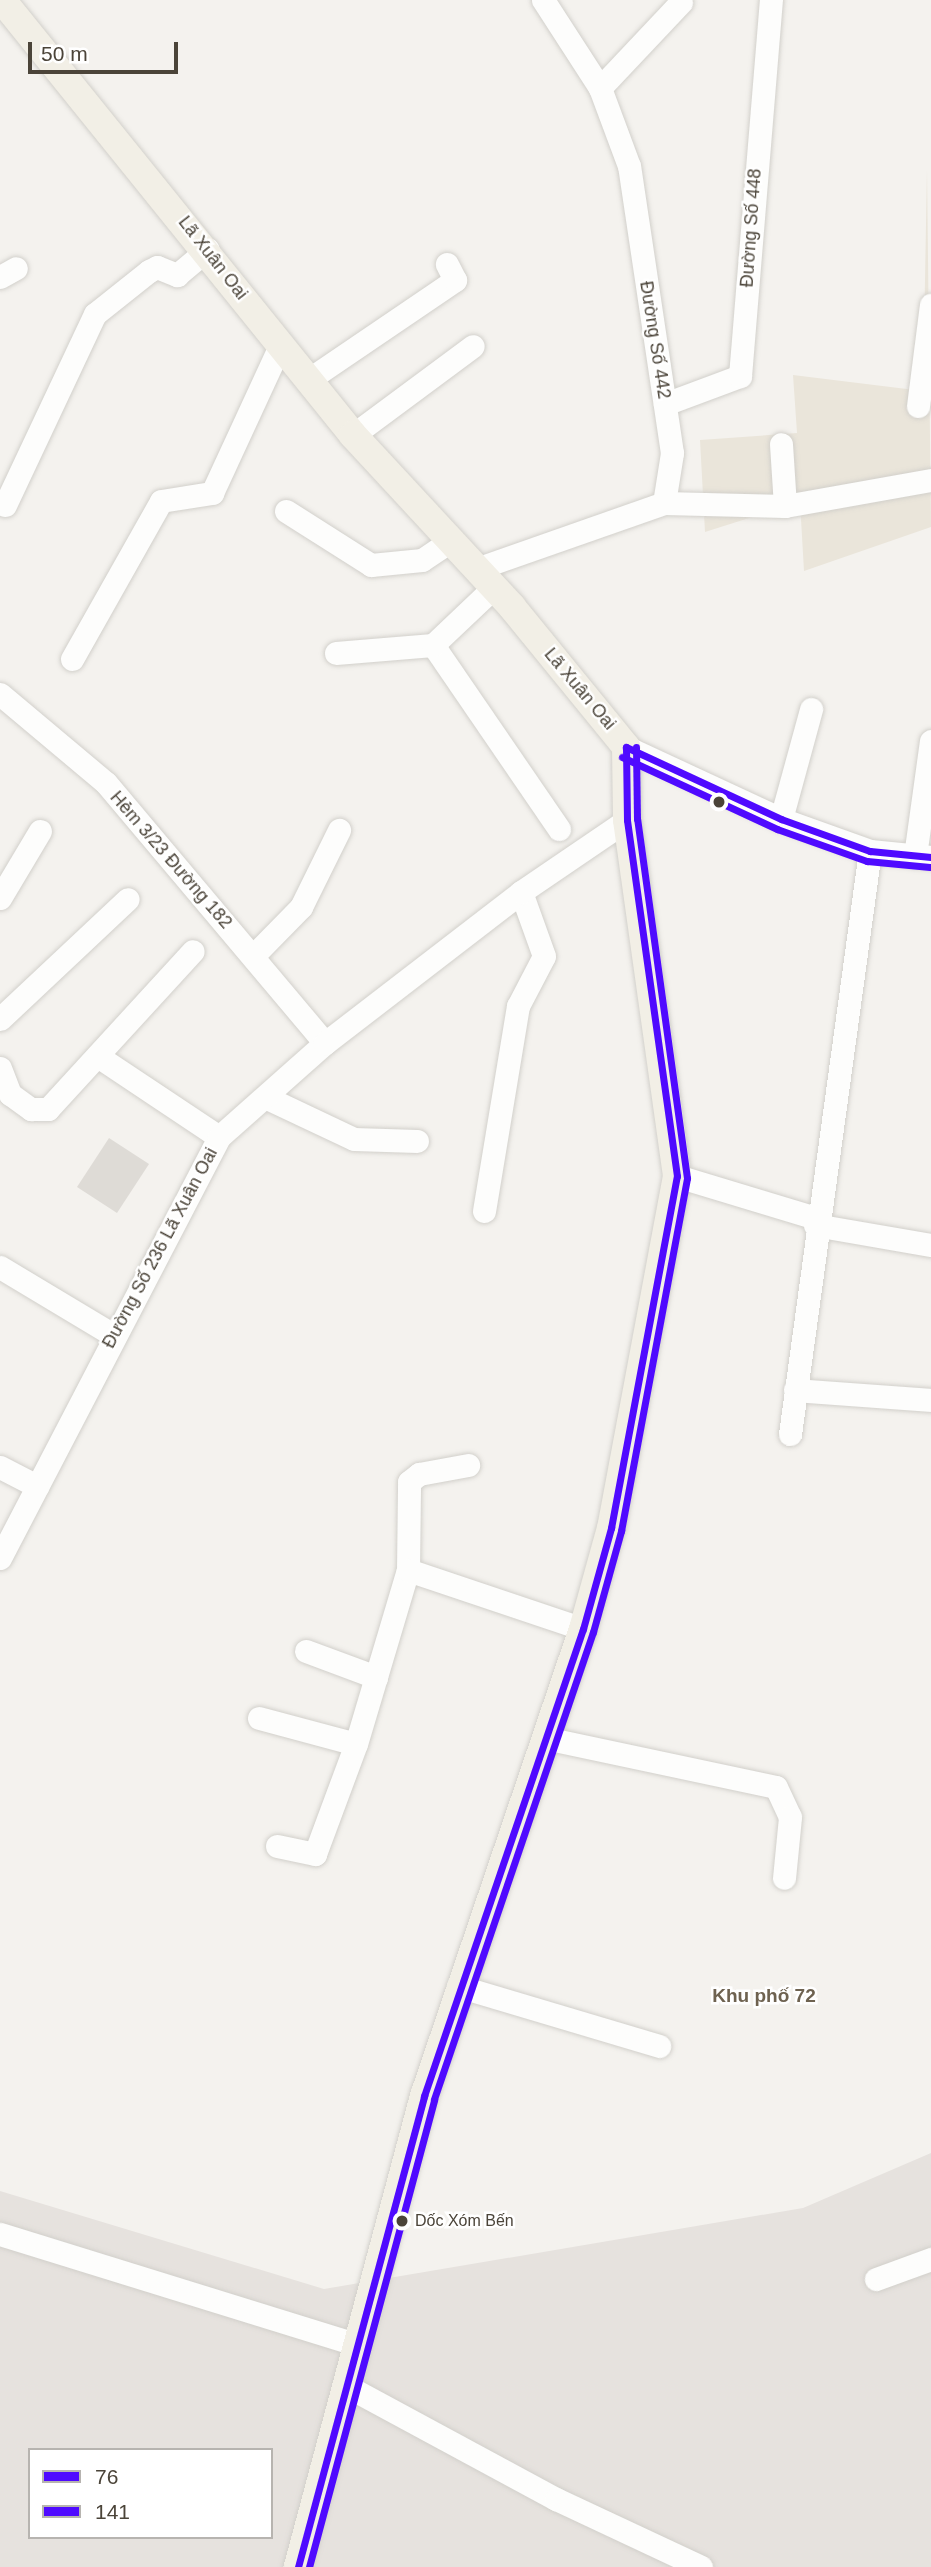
<!DOCTYPE html>
<meta charset="utf-8">
<style>
body{margin:0}
#map{position:relative;width:931px;height:2567px;overflow:hidden;background:#f4f2ee;font-family:Arial,sans-serif}
div>[style]{position:absolute}
.industrial>*{inset:0;background:#e6e2de}
.education>*{inset:0;background:#eae5da}
.building>*{inset:0;background:#dedbd6}
.roads{filter:drop-shadow(0 0 2px #d2d0cb) drop-shadow(0 0 2px #d2d0cb)}
.minor>*{height:23px;margin:-11.5px;padding:0 11.5px;transform-origin:11.5px;border-radius:11.5px;background:#fdfdfc}
.major>*{height:28px;margin:-14px;padding:0 14px;transform-origin:14px;border-radius:14px;background:#f2efe6}
.bus-1>*{height:7px;margin:-3.5px;padding:0 3.5px;transform-origin:3.5px;border-radius:3.5px;background:#4f0aff}
.bus-2>*{height:7px;margin:-3.5px;padding:0 3.5px;transform-origin:3.5px;border-radius:3.5px;background:#4f0aff}
.dots>*{width:19px;height:19px;translate:-50% -50%;box-sizing:border-box;border:4px solid #fff;border-radius:50%}
span{translate:-50% -50%;white-space:nowrap;text-align:center;line-height:1.15;-webkit-text-stroke:5px #fff;paint-order:stroke}
.bus-label{font-size:16px;color:#4b4439}
.left{translate:0 -50%;text-align:left}
.street-label{font-size:18px;color:#4b4439}
.neighbourhood-label{font-size:19px;color:#6e6250;font-weight:700}
.legend{position:absolute;left:28px;top:2448px;width:245px;height:91px;box-sizing:border-box;background:#fff;border:2px solid #b7b4b0;margin:0;padding:9px 12px;list-style:none;font-size:21px;color:#4b4439}
.legend li{display:flex;align-items:center;gap:14px;height:35px}
.legend b{width:35px;border:2px solid #b7b4b0}
.scale{position:absolute;left:28px;top:42px;width:150px;height:32px;box-sizing:border-box;border:4px solid #4b4439;border-top:0;padding-left:9px;font-size:21px;line-height:24px;white-space:nowrap;color:#4b4439;-webkit-text-stroke:5px #fff;paint-order:stroke}
</style>
<div id="map">
<div class="industrial">
<i style="clip-path:polygon(evenodd,931px 2153px,931px 2567px,0 2567px,0 2191px,324px 2289px,803px 2208px,931px 2153px,30px 2450px,271px 2450px,271px 2537px,30px 2537px,30px 2450px)"></i>
</div>
<div class="education">
<i style="clip-path:polygon(927px 169px,931px 527px,804px 571px,800px 502px,705px 532px,700px 440px,797px 433px,793px 375px,923px 391px)"></i>
</div>
<div class="building">
<i style="clip-path:polygon(109px 1138px,149px 1164px,117px 1213px,77px 1187px)"></i>
</div>
<div class="roads">
<div class="minor">
<i style="left:600px;top:88px;width:118px;rotate:-46.7deg"></i>
<i style="left:0;top:277px;width:18px;rotate:-29deg"></i>
<i style="left:308px;top:380px;width:178px;rotate:-34.2deg"></i>
<i style="left:455px;top:280px;width:18px;rotate:-117deg"></i>
<i style="left:665px;top:404px;width:80px;rotate:-20.5deg"></i>
<i style="left:740px;top:376px;width:377px;rotate:-85.3deg"></i>
<i style="left:918px;top:406px;width:102px;rotate:-82.7deg"></i>
<i style="left:353px;top:435px;width:149px;rotate:-36.6deg"></i>
<i style="left:664px;top:503px;width:121px;rotate:1.4deg"></i>
<i style="left:785px;top:506px;width:62px;rotate:-93.7deg"></i>
<i style="left:5px;top:505px;width:211px;rotate:-64.8deg"></i>
<i style="left:95px;top:314px;width:69px;rotate:-38.5deg"></i>
<i style="left:149px;top:271px;width:9px;rotate:-27deg"></i>
<i style="left:157px;top:267px;width:22px;rotate:22deg"></i>
<i style="left:177px;top:275px;width:40px;rotate:-40deg"></i>
<i style="left:785px;top:506px;width:148px;rotate:-10.1deg"></i>
<i style="left:286px;top:511px;width:101px;rotate:32.4deg"></i>
<i style="left:371px;top:565px;width:51px;rotate:-5.6deg"></i>
<i style="left:422px;top:560px;width:32px;rotate:-34deg"></i>
<i style="left:476px;top:569px;width:199px;rotate:-19.3deg"></i>
<i style="left:664px;top:503px;width:51px;rotate:-80.9deg"></i>
<i style="left:672px;top:453px;width:290px;rotate:-98.5deg"></i>
<i style="left:629px;top:166px;width:83px;rotate:-110.4deg"></i>
<i style="left:600px;top:88px;width:105px;rotate:-122.9deg"></i>
<i style="left:433px;top:645px;width:223px;rotate:55.6deg"></i>
<i style="left:336px;top:653px;width:97px;rotate:-4.7deg"></i>
<i style="left:433px;top:645px;width:83px;rotate:-43.5deg"></i>
<i style="left:72px;top:659px;width:181px;rotate:-60.6deg"></i>
<i style="left:161px;top:501px;width:52px;rotate:-8.9deg"></i>
<i style="left:212px;top:493px;width:162px;rotate:-65.2deg"></i>
<i style="left:0;top:694px;width:138px;rotate:40deg"></i>
<i style="left:106px;top:783px;width:340px;rotate:49.9deg"></i>
<i style="left:626px;top:747px;width:171px;rotate:24.9deg"></i>
<i style="left:781px;top:819px;width:95px;rotate:19.8deg"></i>
<i style="left:870px;top:851px;width:61px;rotate:5.6deg"></i>
<i style="left:781px;top:819px;width:114px;rotate:-74.7deg"></i>
<i style="left:915px;top:856px;width:116px;rotate:-82.1deg"></i>
<i style="left:0;top:898px;width:78px;rotate:-59.2deg"></i>
<i style="left:253px;top:956px;width:69px;rotate:-45.6deg"></i>
<i style="left:301px;top:907px;width:86px;rotate:-63.7deg"></i>
<i style="left:0;top:1019px;width:175px;rotate:-43.2deg"></i>
<i style="left:99px;top:1057px;width:144px;rotate:33.7deg"></i>
<i style="left:0;top:1068px;width:28px;rotate:69deg"></i>
<i style="left:10px;top:1094px;width:26px;rotate:36deg"></i>
<i style="left:31px;top:1109px;width:17px"></i>
<i style="left:48px;top:1109px;width:214px;rotate:-47.5deg"></i>
<i style="left:265px;top:1097px;width:98px;rotate:25.3deg"></i>
<i style="left:354px;top:1139px;width:63px;rotate:1.8deg"></i>
<i style="left:677px;top:1176px;width:145px;rotate:16.8deg"></i>
<i style="left:484px;top:1211px;width:208px;rotate:-80.6deg"></i>
<i style="left:518px;top:1006px;width:56px;rotate:-62.5deg"></i>
<i style="left:544px;top:956px;width:68px;rotate:-109.8deg"></i>
<i style="left:815px;top:1225px;width:118px;rotate:9.8deg"></i>
<i style="left:0;top:1267px;width:132px;rotate:31deg"></i>
<i style="left:795px;top:1390px;width:136px;rotate:4.2deg"></i>
<i style="left:790px;top:1434px;width:588px;rotate:-82.19deg"></i>
<i style="left:0;top:1467px;width:42px;rotate:27.2deg"></i>
<i style="left:0;top:1558px;width:475px;rotate:-62.5deg"></i>
<i style="left:219px;top:1137px;width:142px;rotate:-41.6deg"></i>
<i style="left:325px;top:1043px;width:247px;rotate:-37.6deg"></i>
<i style="left:521px;top:892px;width:128px;rotate:-34.2deg"></i>
<i style="left:408px;top:1570px;width:88px;rotate:-89.3deg"></i>
<i style="left:409px;top:1482px;width:13px;rotate:-39deg"></i>
<i style="left:419px;top:1474px;width:50px;rotate:-10.4deg"></i>
<i style="left:306px;top:1651px;width:75px;rotate:20.4deg"></i>
<i style="left:259px;top:1718px;width:100px;rotate:15deg"></i>
<i style="left:356px;top:1744px;width:182px;rotate:-73.4deg"></i>
<i style="left:408px;top:1570px;width:185px;rotate:18.6deg"></i>
<i style="left:545px;top:1738px;width:236px;rotate:12deg"></i>
<i style="left:776px;top:1787px;width:33px;rotate:65deg"></i>
<i style="left:790px;top:1817px;width:61px;rotate:95.6deg"></i>
<i style="left:277px;top:1846px;width:39px;rotate:12deg"></i>
<i style="left:315px;top:1854px;width:117px;rotate:-69.6deg"></i>
<i style="left:458px;top:1986px;width:210px;rotate:16.6deg"></i>
<i style="left:0;top:2234px;width:373px;rotate:17.2deg"></i>
<i style="left:876px;top:2279px;width:59px;rotate:-20deg"></i>
<i style="left:345px;top:2385px;width:240px;rotate:28.4deg"></i>
<i style="left:556px;top:2499px;width:160px;rotate:25.1deg"></i>
</div>
<div class="major">
<i style="left:2px;top:0;width:559px;rotate:51.1deg"></i>
<i style="left:353px;top:435px;width:234px;rotate:47.2deg"></i>
<i style="left:512px;top:607px;width:181px;rotate:50.8deg"></i>
<i style="left:626px;top:747px;width:73px;rotate:89.2deg"></i>
<i style="left:627px;top:820px;width:359px;rotate:82deg"></i>
<i style="left:677px;top:1176px;width:358px;rotate:100.6deg"></i>
<i style="left:611px;top:1528px;width:105px;rotate:105.5deg"></i>
<i style="left:583px;top:1629px;width:493px;rotate:108.8deg"></i>
<i style="left:424px;top:2096px;width:488px;rotate:105deg"></i>
</div>
</div>
<div class="bus-1">
<i style="left:626px;top:747px;width:171px;rotate:24.9deg"></i>
<i style="left:781px;top:819px;width:95px;rotate:19.8deg"></i>
<i style="left:870px;top:851px;width:61px;rotate:5.6deg"></i>
<i style="left:298px;top:2567px;width:488px;rotate:-75deg"></i>
<i style="left:424px;top:2096px;width:493px;rotate:-71.2deg"></i>
<i style="left:583px;top:1629px;width:105px;rotate:-74.5deg"></i>
<i style="left:611px;top:1528px;width:358px;rotate:-79.4deg"></i>
<i style="left:677px;top:1176px;width:359px;rotate:-98deg"></i>
<i style="left:627px;top:820px;width:73px;rotate:-90.8deg"></i>
</div>
<div class="bus-2">
<i style="left:622px;top:757px;width:171px;rotate:24.9deg"></i>
<i style="left:777px;top:829px;width:96px;rotate:19.6deg"></i>
<i style="left:867px;top:861px;width:63px;rotate:5.4deg"></i>
<i style="left:309px;top:2567px;width:484px;rotate:-75deg"></i>
<i style="left:434px;top:2099px;width:493px;rotate:-71.2deg"></i>
<i style="left:593px;top:1632px;width:105px;rotate:-74.5deg"></i>
<i style="left:621px;top:1531px;width:359px;rotate:-79.4deg"></i>
<i style="left:687px;top:1178px;width:362px;rotate:-97.9deg"></i>
<i style="left:637px;top:819px;width:72px;rotate:-90.8deg"></i>
</div>
<div class="dots">
<i style="left:719px;top:802px;background:#4b4439"></i>
<i style="left:402px;top:2221px;background:#4b4439"></i>
</div>
<div class="bus-label">
<span class="left" style="left:415px;top:2221px">Dốc Xóm Bến</span>
</div>
<div class="street-label">
<span style="left:751px;top:228px;rotate:-86deg">Đường Số 448</span>
<span style="left:213px;top:258px;rotate:52deg">Lã Xuân Oai</span>
<span style="left:655px;top:340px;rotate:81deg">Đường Số 442</span>
<span style="left:580px;top:689px;rotate:50deg">Lã Xuân Oai</span>
<span style="left:171px;top:860px;rotate:49deg">Hẻm 3/23 Đường 182</span>
<span style="left:160px;top:1248px;rotate:-62deg">Đường Số 236 Lã Xuân Oai</span>
</div>
<div class="neighbourhood-label">
<span style="left:764px;top:1996px">Khu phố 72</span>
</div>
<ul class="legend">
<li><b style="height:9px;background:#4f0aff"></b>76</li>
<li><b style="height:9px;background:#4f0aff"></b>141</li>
</ul>
<div class="scale">50 m</div>
</div>
